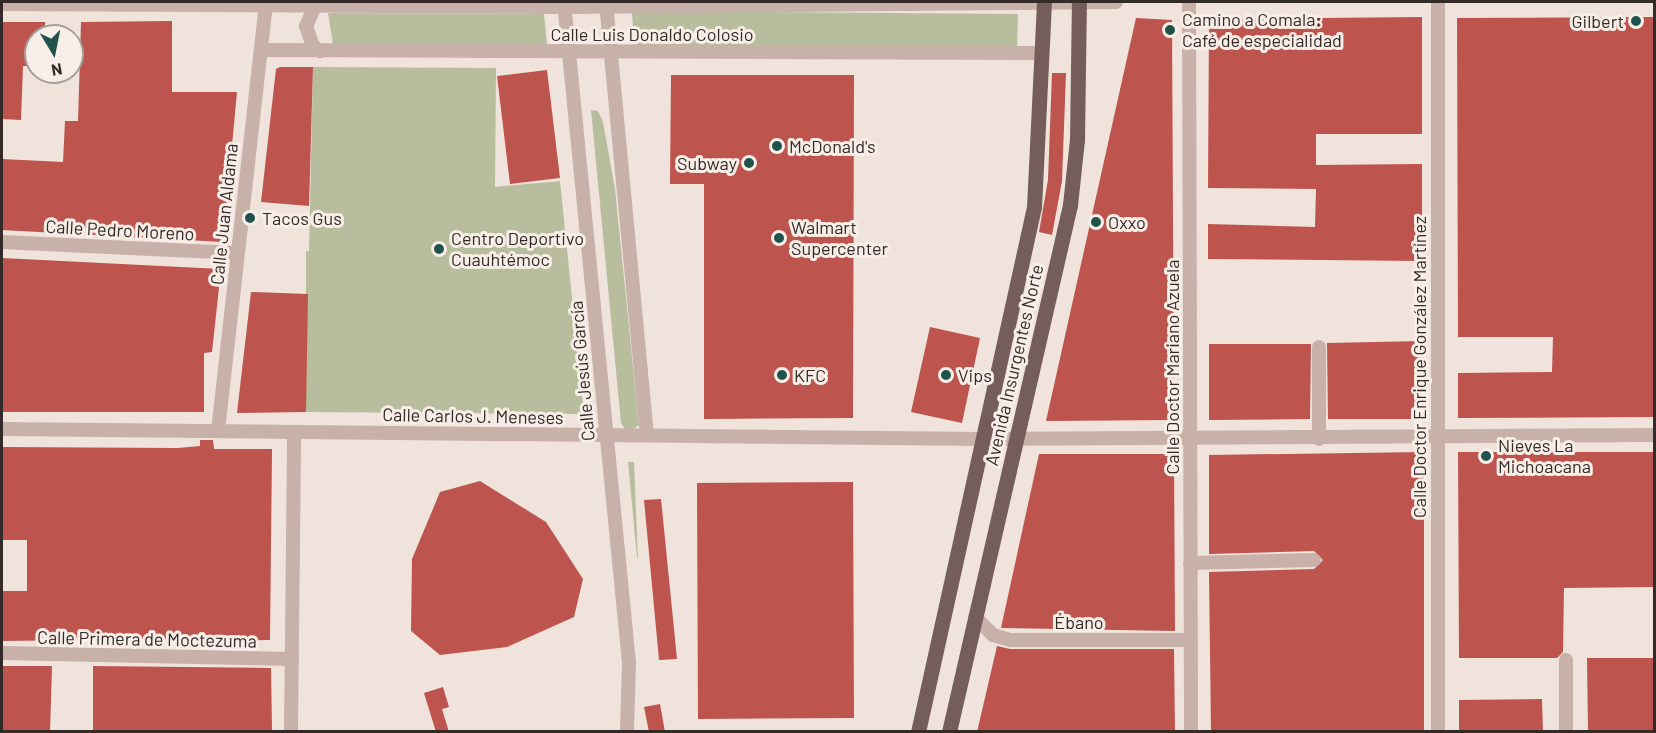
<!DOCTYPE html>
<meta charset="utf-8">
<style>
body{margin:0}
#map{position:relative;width:1656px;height:733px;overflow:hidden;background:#f0e3dc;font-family:Barlow,sans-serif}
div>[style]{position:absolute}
.green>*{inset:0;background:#b8be9d}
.building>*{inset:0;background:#bd544d}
.minor>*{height:14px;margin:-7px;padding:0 7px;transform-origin:7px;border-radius:7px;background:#c7b1a9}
.major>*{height:15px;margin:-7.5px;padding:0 7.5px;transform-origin:7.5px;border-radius:7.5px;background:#755e5a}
.dots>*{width:16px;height:16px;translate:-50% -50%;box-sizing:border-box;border:3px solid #f8eee8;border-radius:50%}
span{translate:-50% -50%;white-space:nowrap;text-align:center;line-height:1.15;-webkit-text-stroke:6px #f8eee8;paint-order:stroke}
.poi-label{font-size:18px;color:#342a28}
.left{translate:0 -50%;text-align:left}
.right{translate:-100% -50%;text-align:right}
.street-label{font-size:18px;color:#342a28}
.frame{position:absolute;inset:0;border:3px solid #342a28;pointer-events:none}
.north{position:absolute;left:24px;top:24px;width:60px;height:60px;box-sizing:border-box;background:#f8eee8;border:2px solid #aaa09b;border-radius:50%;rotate:170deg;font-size:16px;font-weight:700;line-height:24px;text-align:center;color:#342a28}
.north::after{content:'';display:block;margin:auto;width:21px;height:27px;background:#21534d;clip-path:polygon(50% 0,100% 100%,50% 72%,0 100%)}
</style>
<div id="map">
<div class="green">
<i style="clip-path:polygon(632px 11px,1018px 14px,1017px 46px,634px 47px)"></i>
<i style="clip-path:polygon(328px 13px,544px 14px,547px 46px,333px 44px)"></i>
<i style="clip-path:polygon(313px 67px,496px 68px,495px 187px,560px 181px,584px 414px,306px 412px,306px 251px,309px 251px)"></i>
<i style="clip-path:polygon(591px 110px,598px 111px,603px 122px,615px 189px,639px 425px,633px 429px,625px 429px,621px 423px)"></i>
<i style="clip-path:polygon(628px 462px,634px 462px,638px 559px,637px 558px)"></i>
</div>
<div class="building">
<i style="clip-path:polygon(1422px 17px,1422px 134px,1316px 134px,1316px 165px,1422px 164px,1422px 261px,1208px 259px,1208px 224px,1315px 227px,1316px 189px,1208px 188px,1209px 19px)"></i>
<i style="clip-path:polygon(1654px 17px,1654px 417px,1458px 418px,1458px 373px,1552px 372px,1553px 337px,1458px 337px,1457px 18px)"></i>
<i style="clip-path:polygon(1136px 18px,1172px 20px,1174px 420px,1046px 421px)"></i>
<i style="clip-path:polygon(172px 21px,172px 92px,237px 92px,223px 242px,2px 230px,2px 159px,63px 162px,65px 121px,78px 121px,81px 22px)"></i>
<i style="clip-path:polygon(2px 22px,45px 22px,45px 36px,36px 36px,36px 66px,23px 66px,21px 120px,2px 119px)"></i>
<i style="clip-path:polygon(280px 67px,313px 67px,309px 206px,261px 202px,276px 69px)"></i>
<i style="clip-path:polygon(547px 70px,560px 178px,510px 184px,497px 76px)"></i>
<i style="clip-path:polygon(1052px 73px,1066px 73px,1062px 181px,1052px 235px,1039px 232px,1048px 180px)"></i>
<i style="clip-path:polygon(671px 75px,854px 75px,853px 418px,704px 419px,704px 184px,670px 184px)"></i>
<i style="clip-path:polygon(2px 258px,221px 269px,212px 352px,204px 353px,204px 412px,2px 412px)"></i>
<i style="clip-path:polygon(251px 292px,308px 294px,306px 412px,237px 413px)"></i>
<i style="clip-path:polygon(930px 327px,980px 338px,962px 423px,911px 412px)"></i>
<i style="clip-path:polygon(1423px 341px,1424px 419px,1328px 419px,1327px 343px)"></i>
<i style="clip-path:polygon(1209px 344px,1311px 344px,1310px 419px,1209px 420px)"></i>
<i style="clip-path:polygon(200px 440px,213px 440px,214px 449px,272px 449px,270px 640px,190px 641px,189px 648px,175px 648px,175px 639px,2px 641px,2px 591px,27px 591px,27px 540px,2px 540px,2px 447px,178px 448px,200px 446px)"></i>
<i style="clip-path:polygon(1424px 452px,1424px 732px,1211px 732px,1209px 572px,1314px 569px,1323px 560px,1314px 551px,1209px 554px,1209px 455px)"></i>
<i style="clip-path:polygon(1458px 452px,1654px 452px,1654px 587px,1564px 588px,1563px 652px,1557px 658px,1459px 658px)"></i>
<i style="clip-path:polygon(1039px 454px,1174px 454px,1175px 631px,1001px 628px)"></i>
<i style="clip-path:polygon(480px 481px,546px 522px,583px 579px,574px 617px,507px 647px,440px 655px,411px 631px,412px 559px,440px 492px)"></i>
<i style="clip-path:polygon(853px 482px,854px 718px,698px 719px,697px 483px)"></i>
<i style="clip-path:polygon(661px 499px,677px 659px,659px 660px,644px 500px)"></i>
<i style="clip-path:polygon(997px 646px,1010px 649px,1174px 649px,1175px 732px,977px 732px)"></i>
<i style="clip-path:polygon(1587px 658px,1654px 658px,1654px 732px,1588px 732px)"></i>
<i style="clip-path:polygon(2px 666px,52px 666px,50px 732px,2px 732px)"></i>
<i style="clip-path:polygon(93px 666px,271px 668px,272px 732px,93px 732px)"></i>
<i style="clip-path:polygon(443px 687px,449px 707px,442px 709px,449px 732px,436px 732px,424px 693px)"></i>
<i style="clip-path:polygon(1542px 699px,1543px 732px,1459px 732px,1459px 700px)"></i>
<i style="clip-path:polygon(660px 704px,665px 732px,649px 732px,644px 707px)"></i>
</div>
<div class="minor">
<i style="left:564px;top:2px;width:664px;rotate:84.38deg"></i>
<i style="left:629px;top:663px;width:69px;rotate:91.7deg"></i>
<i style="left:606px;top:2px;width:435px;rotate:84.6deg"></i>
<i style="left:1189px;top:2px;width:730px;rotate:89.84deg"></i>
<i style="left:1438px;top:2px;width:730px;rotate:90deg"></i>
<i style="left:2px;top:4px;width:563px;rotate:0.31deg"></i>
<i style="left:565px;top:7px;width:551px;rotate:-0.52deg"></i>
<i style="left:315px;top:6px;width:22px;rotate:114deg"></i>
<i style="left:306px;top:26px;width:21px;rotate:71deg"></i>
<i style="left:313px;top:46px;width:9px;rotate:36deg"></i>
<i style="left:262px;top:50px;width:780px;rotate:0.22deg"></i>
<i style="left:2px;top:242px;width:235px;rotate:2.7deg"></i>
<i style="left:1319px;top:347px;width:92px;rotate:90deg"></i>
<i style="left:2px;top:429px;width:981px;rotate:0.58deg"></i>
<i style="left:983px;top:439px;width:671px;rotate:-0.34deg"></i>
<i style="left:218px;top:431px;width:432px;rotate:-83.6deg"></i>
<i style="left:1190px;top:563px;width:124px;rotate:-1.4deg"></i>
<i style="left:975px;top:617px;width:25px;rotate:45deg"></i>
<i style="left:993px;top:635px;width:18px;rotate:16deg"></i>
<i style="left:1010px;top:640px;width:181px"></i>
<i style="left:2px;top:653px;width:290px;rotate:1.2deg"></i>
<i style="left:291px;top:732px;width:300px;rotate:-89.4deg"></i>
<i style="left:1566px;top:732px;width:72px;rotate:-90deg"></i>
</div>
<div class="major">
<i style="left:918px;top:732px;width:538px;rotate:-77.54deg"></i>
<i style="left:1034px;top:207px;width:205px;rotate:-87.2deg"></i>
<i style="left:949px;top:732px;width:541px;rotate:-77.07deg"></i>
<i style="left:1070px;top:205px;width:65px;rotate:-83.9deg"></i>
<i style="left:1077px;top:140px;width:138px;rotate:-89.2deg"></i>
</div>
<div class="dots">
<i style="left:1636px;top:21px;background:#21534d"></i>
<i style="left:1170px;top:30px;background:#21534d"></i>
<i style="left:777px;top:146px;background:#21534d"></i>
<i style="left:749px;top:163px;background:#21534d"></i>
<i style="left:250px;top:218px;background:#21534d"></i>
<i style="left:1096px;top:222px;background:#21534d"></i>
<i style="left:779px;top:238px;background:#21534d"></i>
<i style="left:439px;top:249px;background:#21534d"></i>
<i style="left:782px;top:375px;background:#21534d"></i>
<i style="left:946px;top:375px;background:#21534d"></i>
<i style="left:1486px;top:456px;background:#21534d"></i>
</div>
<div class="poi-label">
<span class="left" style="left:1182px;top:30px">Camino a Comala:<br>Café de especialidad</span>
<span class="right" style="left:1624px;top:21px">Gilbert</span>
<span class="left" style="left:789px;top:146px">McDonald's</span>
<span class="right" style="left:737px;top:163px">Subway</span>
<span class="left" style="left:262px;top:218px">Tacos Gus</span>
<span class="left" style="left:1108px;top:222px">Oxxo</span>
<span class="left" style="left:791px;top:238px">Walmart<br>Supercenter</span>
<span class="left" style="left:451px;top:249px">Centro Deportivo<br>Cuauhtémoc</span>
<span class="left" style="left:794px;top:375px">KFC</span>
<span class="left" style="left:958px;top:375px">Vips</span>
<span class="left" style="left:1498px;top:456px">Nieves La<br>Michoacana</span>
</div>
<div class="street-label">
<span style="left:652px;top:34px">Calle Luis Donaldo Colosio</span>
<span style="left:224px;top:214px;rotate:-84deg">Calle Juan Aldama</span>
<span style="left:120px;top:230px;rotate:3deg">Calle Pedro Moreno</span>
<span style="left:1014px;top:365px;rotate:-77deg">Avenida Insurgentes Norte</span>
<span style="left:1172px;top:367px;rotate:-90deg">Calle Doctor Mariano Azuela</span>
<span style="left:1419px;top:367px;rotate:-90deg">Calle Doctor Enrique González Martínez</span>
<span style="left:582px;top:371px;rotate:-95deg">Calle Jesús García</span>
<span style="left:473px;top:416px;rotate:1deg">Calle Carlos J. Meneses</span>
<span style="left:1079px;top:622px">Ébano</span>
<span style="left:147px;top:639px;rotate:1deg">Calle Primera de Moctezuma</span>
</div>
<div class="frame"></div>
<div class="north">N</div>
</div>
